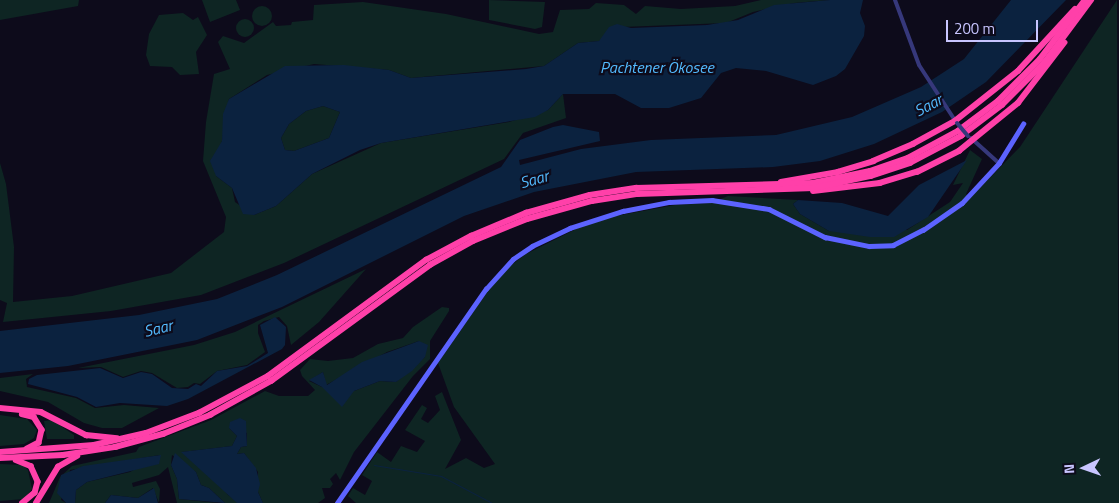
<!DOCTYPE html>
<meta charset="utf-8">
<style>
body{margin:0}
#map{position:relative;width:1119px;height:503px;overflow:hidden;background:#0d0b1b;font-family:"Titillium Web",sans-serif}
div>[style]{position:absolute}
.green>*{inset:0;background:#0e2523}
.round{border-radius:50%}
.water>*{inset:0;background:#0b223f}
.stream>*{height:1px;margin:-0.5px;padding:0 0.5px;transform-origin:0.5px;border-radius:0.5px;background:#0b223f}
.tertiary>*{height:4px;margin:-2px;padding:0 2px;transform-origin:2px;border-radius:2px;background:#36387b}
.secondary>*{height:4.5px;margin:-2.25px;padding:0 2.25px;transform-origin:2.25px;border-radius:2.25px;background:#5c63ff}
.motorway>*{height:5.5px;margin:-2.75px;padding:0 2.75px;transform-origin:2.75px;border-radius:2.75px;background:#ff40a9}
.tertiary-bridge>*{height:4px;margin:-2px;padding:0 2px;transform-origin:2px;border-radius:2px;background:#36387b}
span{translate:-50% -50%;white-space:nowrap;text-align:center;line-height:1.15;-webkit-text-stroke:4.5px #0d0b1b;paint-order:stroke}
.water-label{font-size:16px;color:#53bbff;font-style:italic}
.north{position:absolute;left:1059px;top:443px;width:50px;height:50px;-webkit-text-stroke:4px #0d0b1b;paint-order:stroke;rotate:267deg;font-size:14px;font-weight:700;line-height:20px;text-align:center;color:#c8c5ff}
.north::after{content:'';display:block;margin:auto;width:18px;height:22px;background:#c8c5ff;clip-path:polygon(50% 0,100% 100%,50% 72%,0 100%)}
.scale{position:absolute;left:946px;top:20px;width:92px;height:22px;box-sizing:border-box;border:2px solid #c8c5ff;border-top:0;padding-left:6px;font-size:15px;line-height:18px;white-space:nowrap;color:#c8c5ff;-webkit-text-stroke:4px #0d0b1b;paint-order:stroke}
</style>
<div id="map">
<div class="green">
<i style="clip-path:polygon(0 0,79px 0,78px 6px,0 20px)"></i>
<i style="clip-path:polygon(202px 0,236px 0,240px 10px,210px 22px)"></i>
<i style="clip-path:polygon(489px 0,545px 2px,542px 27px,535px 29px,489px 20px)"></i>
<i style="clip-path:polygon(761px 0,830px 0,794px 3px,753px 12px,726px 23px,622px 27px,599px 41px,578px 43px,544px 66px,411px 78px,389px 70px,314px 64px,267px 75px,229px 99px,216px 176px,232px 188px,235px 202px,254px 215px,276px 206px,312px 174px,381px 143px,509px 122px,548px 110px,563px 94px,566px 118px,523px 133px,504px 159px,284px 263px,201px 295px,111px 311px,3px 322px,7px 303px,0 300px,0 163px,6px 184px,14px 247px,13px 302px,72px 296px,171px 273px,224px 232px,226px 217px,203px 161px,206px 122px,214px 74px,230px 69px,218px 42px,223px 36px,244px 43px,273px 22px,276px 26px,291px 25px,292px 22px,313px 20px,314px 5px,363px 2px,446px 14px,539px 34px,553px 32px,560px 10px,589px 9px,596px 3px,624px 5px,636px 14px,645px 6px,681px 9px,735px 6px)"></i>
<i style="clip-path:polygon(1117px 0,1119px 503px,356px 503px,348px 496px,353px 488px,365px 495px,372px 481px,362px 475px,377px 452px,391px 462px,401px 446px,417px 452px,425px 441px,405px 430px,422px 405px,427px 408px,421px 419px,428px 423px,440px 410px,435px 396px,442px 392px,461px 440px,445px 469px,466px 458px,484px 468px,495px 464px,454px 407px,438px 363px,488px 291px,506px 269px,526px 254px,578px 228px,610px 217px,675px 205px,711px 203px,728px 196px,798px 200px,793px 204px,800px 214px,829px 231px,907px 230px,950px 202px,963px 183px,953px 185px,970px 150px,982px 159px,966px 194px,970px 198px,1020px 147px)"></i>
<i class="round" style="left:252px;top:6px;width:20px;height:20px"></i>
<i style="clip-path:polygon(183px 13px,193px 20px,198px 17px,207px 35px,196px 52px,199px 74px,180px 75px,172px 67px,150px 66px,146px 55px,149px 34px,159px 15px)"></i>
<i class="round" style="left:236px;top:19px;width:18px;height:18px"></i>
<i style="clip-path:polygon(323px 106px,340px 112px,329px 138px,294px 151px,285px 150px,281px 138px,289px 124px,306px 111px)"></i>
<i style="clip-path:polygon(366px 269px,319px 322px,291px 345px,287px 326px,279px 317px,264px 321px,258px 325px,258px 333px,265px 352px,247px 365px,217px 371px,200px 384px,194px 383px,188px 387px,177px 388px,152px 373px,141px 371px,123px 377px,101px 367px,78px 368px,194px 345px,235px 332px)"></i>
<i style="clip-path:polygon(evenodd,442px 307px,449px 308px,449px 311px,430px 341px,430px 359px,413px 376px,354px 452px,340px 480px,336px 473px,330px 479px,333px 484px,330px 488px,322px 488px,325px 498px,318px 503px,263px 503px,258px 492px,258px 472px,244px 453px,237px 454px,241px 447px,247px 446px,247px 433px,229px 428px,237px 436px,232px 446px,182px 452px,221px 486px,228px 495px,241px 503px,225px 503px,209px 488px,201px 485px,196px 472px,172px 455px,171px 465px,177px 479px,179px 499px,218px 503px,177px 503px,168px 467px,159px 475px,132px 483px,133px 487px,156px 481px,160px 489px,159px 503px,153px 488px,138px 498px,111px 495px,105px 503px,75px 503px,76px 490px,87px 482px,130px 472px,160px 455px,70px 470px,61px 500px,66px 503px,49px 503px,60px 477px,72px 466px,136px 452px,139px 447px,211px 420px,265px 391px,279px 396px,308px 396px,315px 390px,302px 376px,300px 370px,310px 359px,328px 361px,353px 358px,378px 344px,403px 338px,413px 327px,442px 307px,419px 341px,425px 357px,396px 382px,380px 381px,354px 391px,322px 387px,309px 381px,323px 372px,326px 385px,387px 352px,419px 341px)"></i>
<i style="clip-path:polygon(33px 374px,26px 379px,27px 387px,76px 398px,95px 408px,124px 405px,159px 408px,122px 428px,102px 428px,84px 423px,48px 402px,0 391px,0 378px)"></i>
<i style="clip-path:polygon(0 415px,27px 419px,37px 430px,34px 438px,24px 444px,0 446px)"></i>
<i style="clip-path:polygon(52px 420px,74px 435px,74px 439px,47px 439px,44px 421px)"></i>
<i style="clip-path:polygon(0 464px,23px 465px,28px 470px,32px 489px,24px 499px,0 501px)"></i>
</div>
<div class="water">
<i style="clip-path:polygon(evenodd,830px 0,863px 0,860px 13px,865px 26px,864px 36px,845px 69px,836px 76px,813px 85px,766px 71px,736px 68px,721px 73px,701px 98px,669px 108px,641px 108px,615px 94px,563px 94px,548px 110px,535px 117px,381px 143px,360px 150px,312px 174px,276px 206px,254px 215px,243px 214px,232px 188px,216px 176px,210px 161px,222px 141px,223px 114px,229px 99px,285px 66px,344px 65px,389px 70px,411px 78px,526px 69px,544px 66px,578px 43px,599px 41px,609px 27px,617px 24px,631px 28px,707px 25px,738px 20px,774px 5px,830px 0,323px 106px,340px 112px,329px 138px,294px 151px,285px 150px,281px 138px,289px 124px,306px 111px,323px 106px)"></i>
<i style="clip-path:polygon(1011px 0,1066px 0,986px 82px,942px 112px,874px 144px,820px 161px,773px 167px,636px 172px,534px 192px,464px 216px,282px 307px,197px 340px,68px 366px,0 373px,0 331px,139px 315px,217px 299px,277px 275px,501px 167px,520px 140px,553px 127px,563px 125px,599px 132px,600px 141px,519px 160px,520px 165px,581px 149px,651px 140px,776px 135px,852px 117px,921px 87px,964px 59px)"></i>
<i style="clip-path:polygon(967px 160px,928px 217px,894px 237px,870px 237px,829px 231px,800px 214px,793px 204px,798px 200px,842px 203px,888px 216px,919px 185px)"></i>
<i style="clip-path:polygon(275px 317px,286px 327px,285px 345px,282px 349px,188px 399px,167px 406px,120px 403px,96px 407px,77px 397px,28px 384px,29px 379px,37px 375px,100px 368px,123px 378px,141px 372px,152px 374px,172px 388px,188px 389px,196px 384px,201px 386px,217px 371px,247px 366px,268px 353px,260px 325px)"></i>
<i style="clip-path:polygon(419px 341px,428px 345px,425px 357px,412px 371px,396px 382px,380px 381px,354px 391px,342px 407px,322px 387px,309px 380px,323px 372px,327px 385px,362px 362px)"></i>
<i style="clip-path:polygon(240px 418px,246px 421px,247px 446px,241px 447px,237px 454px,244px 453px,256px 468px,260px 484px,258px 492px,263px 503px,237px 503px,181px 452px,232px 446px,237px 436px,229px 428px,230px 422px)"></i>
<i style="clip-path:polygon(175px 453px,196px 472px,201px 485px,209px 488px,225px 503px,179px 499px,177px 479px,171px 465px)"></i>
<i style="clip-path:polygon(161px 455px,159px 464px,87px 482px,76px 490px,75px 503px,66px 503px,57px 493px,61px 475px,83px 466px)"></i>
<i style="clip-path:polygon(154px 488px,158px 503px,105px 503px,111px 495px,138px 498px)"></i>
</div>
<div class="stream">
<i style="left:374px;top:465px;width:68px;rotate:9.3deg"></i>
<i style="left:441px;top:476px;width:58px;rotate:27.9deg"></i>
</div>
<div class="tertiary">
<i style="left:895px;top:0;width:69px;rotate:69.7deg"></i>
<i style="left:919px;top:65px;width:68px;rotate:57deg"></i>
<i style="left:971px;top:138px;width:38px;rotate:42deg"></i>
</div>
<div class="secondary">
<i style="left:337px;top:503px;width:261px;rotate:-55.2deg"></i>
<i style="left:486px;top:289px;width:40px;rotate:-48deg"></i>
<i style="left:513px;top:259px;width:23px;rotate:-34deg"></i>
<i style="left:532px;top:246px;width:42px;rotate:-25.3deg"></i>
<i style="left:570px;top:228px;width:56px;rotate:-17.8deg"></i>
<i style="left:623px;top:211px;width:47px;rotate:-11.1deg"></i>
<i style="left:669px;top:202px;width:43px;rotate:-2.7deg"></i>
<i style="left:712px;top:200px;width:58px;rotate:9deg"></i>
<i style="left:769px;top:209px;width:63px;rotate:26.6deg"></i>
<i style="left:825px;top:237px;width:45px;rotate:11.6deg"></i>
<i style="left:869px;top:246px;width:24px;rotate:-2deg"></i>
<i style="left:893px;top:245px;width:34px;rotate:-27deg"></i>
<i style="left:923px;top:230px;width:47px;rotate:-34.7deg"></i>
<i style="left:962px;top:203px;width:54px;rotate:-47.2deg"></i>
<i style="left:999px;top:163px;width:46px;rotate:-58.4deg"></i>
</div>
<div class="motorway">
<i style="left:781px;top:182px;width:58px;rotate:-10deg"></i>
<i style="left:838px;top:172px;width:37px;rotate:-17deg"></i>
<i style="left:873px;top:161px;width:43px;rotate:-23deg"></i>
<i style="left:913px;top:144px;width:48px;rotate:-28.7deg"></i>
<i style="left:955px;top:121px;width:80px;rotate:-38.4deg"></i>
<i style="left:1018px;top:71px;width:84px;rotate:-47.4deg"></i>
<i style="left:813px;top:191px;width:67px;rotate:-6.8deg"></i>
<i style="left:880px;top:183px;width:39px;rotate:-17deg"></i>
<i style="left:917px;top:172px;width:47px;rotate:-26.6deg"></i>
<i style="left:959px;top:151px;width:76px;rotate:-39.1deg"></i>
<i style="left:1018px;top:103px;width:76px;rotate:-52.5deg"></i>
<i style="left:0;top:408px;width:41px;rotate:5.6deg"></i>
<i style="left:41px;top:412px;width:51px;rotate:27.1deg"></i>
<i style="left:86px;top:435px;width:31px;rotate:6deg"></i>
<i style="left:22px;top:414px;width:12px;rotate:14deg"></i>
<i style="left:34px;top:417px;width:15px;rotate:58deg"></i>
<i style="left:42px;top:430px;width:13px;rotate:103deg"></i>
<i style="left:39px;top:443px;width:13px;rotate:153deg"></i>
<i style="left:0;top:452px;width:94px;rotate:-4.3deg"></i>
<i style="left:94px;top:445px;width:53px;rotate:-13deg"></i>
<i style="left:146px;top:433px;width:57px;rotate:-20.7deg"></i>
<i style="left:199px;top:413px;width:78px;rotate:-28.2deg"></i>
<i style="left:268px;top:376px;width:196px;rotate:-36.3deg"></i>
<i style="left:426px;top:260px;width:51px;rotate:-28.1deg"></i>
<i style="left:471px;top:236px;width:60px;rotate:-22.7deg"></i>
<i style="left:526px;top:213px;width:66px;rotate:-15.7deg"></i>
<i style="left:590px;top:195px;width:47px;rotate:-8.7deg"></i>
<i style="left:636px;top:188px;width:177px;rotate:-1.6deg"></i>
<i style="left:813px;top:183px;width:58px;rotate:-11.9deg"></i>
<i style="left:870px;top:171px;width:40px;rotate:-18.9deg"></i>
<i style="left:908px;top:158px;width:57px;rotate:-28.4deg"></i>
<i style="left:958px;top:131px;width:50px;rotate:-36.9deg"></i>
<i style="left:998px;top:101px;width:59px;rotate:-45deg"></i>
<i style="left:1040px;top:59px;width:74px;rotate:-52.7deg"></i>
<i style="left:0;top:458px;width:63px;rotate:-2.7deg"></i>
<i style="left:63px;top:455px;width:53px;rotate:-8.7deg"></i>
<i style="left:115px;top:447px;width:50px;rotate:-15.2deg"></i>
<i style="left:163px;top:434px;width:51px;rotate:-22deg"></i>
<i style="left:210px;top:415px;width:70px;rotate:-29.1deg"></i>
<i style="left:271px;top:381px;width:197px;rotate:-36.1deg"></i>
<i style="left:430px;top:265px;width:49px;rotate:-29.2deg"></i>
<i style="left:473px;top:241px;width:58px;rotate:-22.2deg"></i>
<i style="left:527px;top:219px;width:67px;rotate:-15.5deg"></i>
<i style="left:592px;top:201px;width:46px;rotate:-8.8deg"></i>
<i style="left:637px;top:194px;width:177px;rotate:-1.9deg"></i>
<i style="left:814px;top:188px;width:58px;rotate:-11.9deg"></i>
<i style="left:871px;top:176px;width:41px;rotate:-18.4deg"></i>
<i style="left:910px;top:163px;width:58px;rotate:-27.9deg"></i>
<i style="left:961px;top:136px;width:51px;rotate:-37.1deg"></i>
<i style="left:1002px;top:105px;width:61px;rotate:-45deg"></i>
<i style="left:1045px;top:62px;width:77px;rotate:-53.4deg"></i>
<i style="left:16px;top:460px;width:16px;rotate:22deg"></i>
<i style="left:31px;top:466px;width:17px;rotate:66deg"></i>
<i style="left:38px;top:482px;width:11px;rotate:105deg"></i>
<i style="left:35px;top:493px;width:16px;rotate:140deg"></i>
<i style="left:36px;top:503px;width:42px;rotate:-58.6deg"></i>
<i style="left:58px;top:467px;width:22px;rotate:-30deg"></i>
</div>
<div class="tertiary-bridge">
<i style="left:957px;top:123px;width:17px;rotate:50deg"></i>
</div>
<div class="water-label">
<span style="left:657px;top:67px">Pachtener Ökosee</span>
<span style="left:928px;top:105px;rotate:-28deg">Saar</span>
<span style="left:534px;top:179px;rotate:-16deg">Saar</span>
<span style="left:158px;top:328px;rotate:-13deg">Saar</span>
</div>
<div class="north">N</div>
<div class="scale">200 m</div>
</div>
